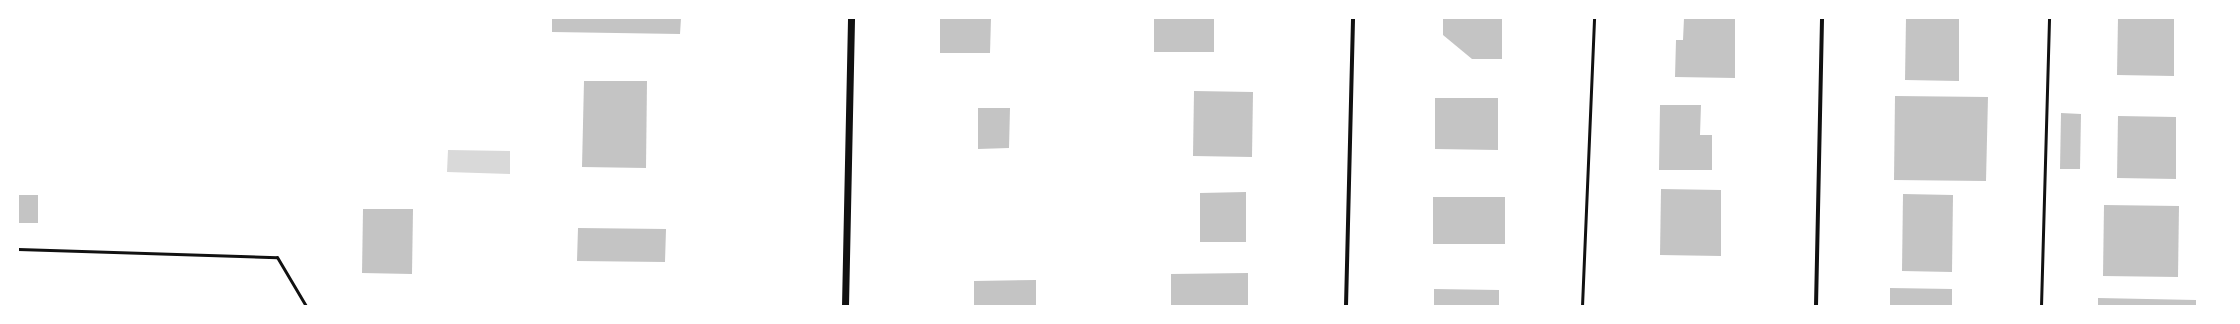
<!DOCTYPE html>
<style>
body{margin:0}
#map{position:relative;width:2240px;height:324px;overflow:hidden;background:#fff;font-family:Bitter,serif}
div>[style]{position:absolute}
.water>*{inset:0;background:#d9d9d9}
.building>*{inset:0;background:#c4c4c4}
.service>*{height:3px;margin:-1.5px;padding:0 1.5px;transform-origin:1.5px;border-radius:1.5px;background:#111}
.minor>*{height:4px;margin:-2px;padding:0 2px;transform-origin:2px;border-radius:2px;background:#111}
.tertiary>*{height:7px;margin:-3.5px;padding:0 3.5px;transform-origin:3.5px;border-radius:3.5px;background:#111}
span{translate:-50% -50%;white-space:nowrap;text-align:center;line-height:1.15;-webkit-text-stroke:3px #fff;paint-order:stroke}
.frame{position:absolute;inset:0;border:19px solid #fff;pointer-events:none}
</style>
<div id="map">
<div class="water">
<i style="clip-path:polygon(448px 150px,510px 151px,510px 174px,447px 172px)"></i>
</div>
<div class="building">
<i style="clip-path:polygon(552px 18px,681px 18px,680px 34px,552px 32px)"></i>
<i style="clip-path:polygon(940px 18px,991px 18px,990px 53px,940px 53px)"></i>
<i style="clip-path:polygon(1154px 18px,1214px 18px,1214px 52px,1154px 52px)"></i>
<i style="clip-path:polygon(1443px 18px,1502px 18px,1502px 59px,1472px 59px,1443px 35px)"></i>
<i style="clip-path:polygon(1684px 18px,1735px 18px,1735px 78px,1675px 77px,1676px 40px,1683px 40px)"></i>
<i style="clip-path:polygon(1906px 18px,1959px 18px,1959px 81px,1905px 80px)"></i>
<i style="clip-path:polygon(2118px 18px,2174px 18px,2174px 76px,2117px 75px)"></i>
<i style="clip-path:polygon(584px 81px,647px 81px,646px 168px,582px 167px)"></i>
<i style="clip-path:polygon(1194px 91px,1253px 92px,1252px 157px,1193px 156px)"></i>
<i style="clip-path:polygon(1895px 96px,1988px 97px,1986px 181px,1894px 180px)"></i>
<i style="clip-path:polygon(1435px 98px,1498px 98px,1498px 150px,1435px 149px)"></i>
<i style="clip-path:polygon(1660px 105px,1701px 105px,1700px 135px,1712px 135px,1712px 170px,1659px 170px)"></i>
<i style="clip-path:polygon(978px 108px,1010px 108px,1009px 148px,978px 149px)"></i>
<i style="clip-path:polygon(2061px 113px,2081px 114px,2080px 169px,2060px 169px)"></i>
<i style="clip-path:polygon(2118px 116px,2176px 117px,2176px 179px,2117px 178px)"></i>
<i style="clip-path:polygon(1661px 189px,1721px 190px,1721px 256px,1660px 255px)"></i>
<i style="clip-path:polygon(1246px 192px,1246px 242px,1200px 242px,1200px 193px)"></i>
<i style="clip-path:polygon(1903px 194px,1953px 195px,1952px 272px,1902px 271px)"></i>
<i style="clip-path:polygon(18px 195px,38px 195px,38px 223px,18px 223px)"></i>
<i style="clip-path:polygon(1433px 197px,1505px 197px,1505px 244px,1433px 244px)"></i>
<i style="clip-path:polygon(2104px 205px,2179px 206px,2178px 277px,2103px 276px)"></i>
<i style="clip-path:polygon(363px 209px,413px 209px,412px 274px,362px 273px)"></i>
<i style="clip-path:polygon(578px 228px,666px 229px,665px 262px,577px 261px)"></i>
<i style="clip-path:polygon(1248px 273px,1248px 306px,1171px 306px,1171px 274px)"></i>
<i style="clip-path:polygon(1036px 280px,1036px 306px,974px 306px,974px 281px)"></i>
<i style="clip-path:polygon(1890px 288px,1952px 289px,1952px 306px,1890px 306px)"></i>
<i style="clip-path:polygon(1434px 289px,1499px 290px,1499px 306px,1434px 306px)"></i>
<i style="clip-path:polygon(2098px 298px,2196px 300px,2196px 306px,2098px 306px)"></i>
</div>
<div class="service">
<i style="left:18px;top:249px;width:259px;rotate:1.8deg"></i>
<i style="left:277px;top:257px;width:57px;rotate:59.4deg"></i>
<i style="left:1582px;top:306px;width:288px;rotate:-87.6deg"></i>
<i style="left:2041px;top:306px;width:288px;rotate:-88.4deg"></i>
</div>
<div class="minor">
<i style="left:1346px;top:306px;width:288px;rotate:-88.6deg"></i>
<i style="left:1816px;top:306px;width:288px;rotate:-88.8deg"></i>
</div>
<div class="tertiary">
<i style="left:845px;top:306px;width:288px;rotate:-88.8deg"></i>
</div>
<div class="frame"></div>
</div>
